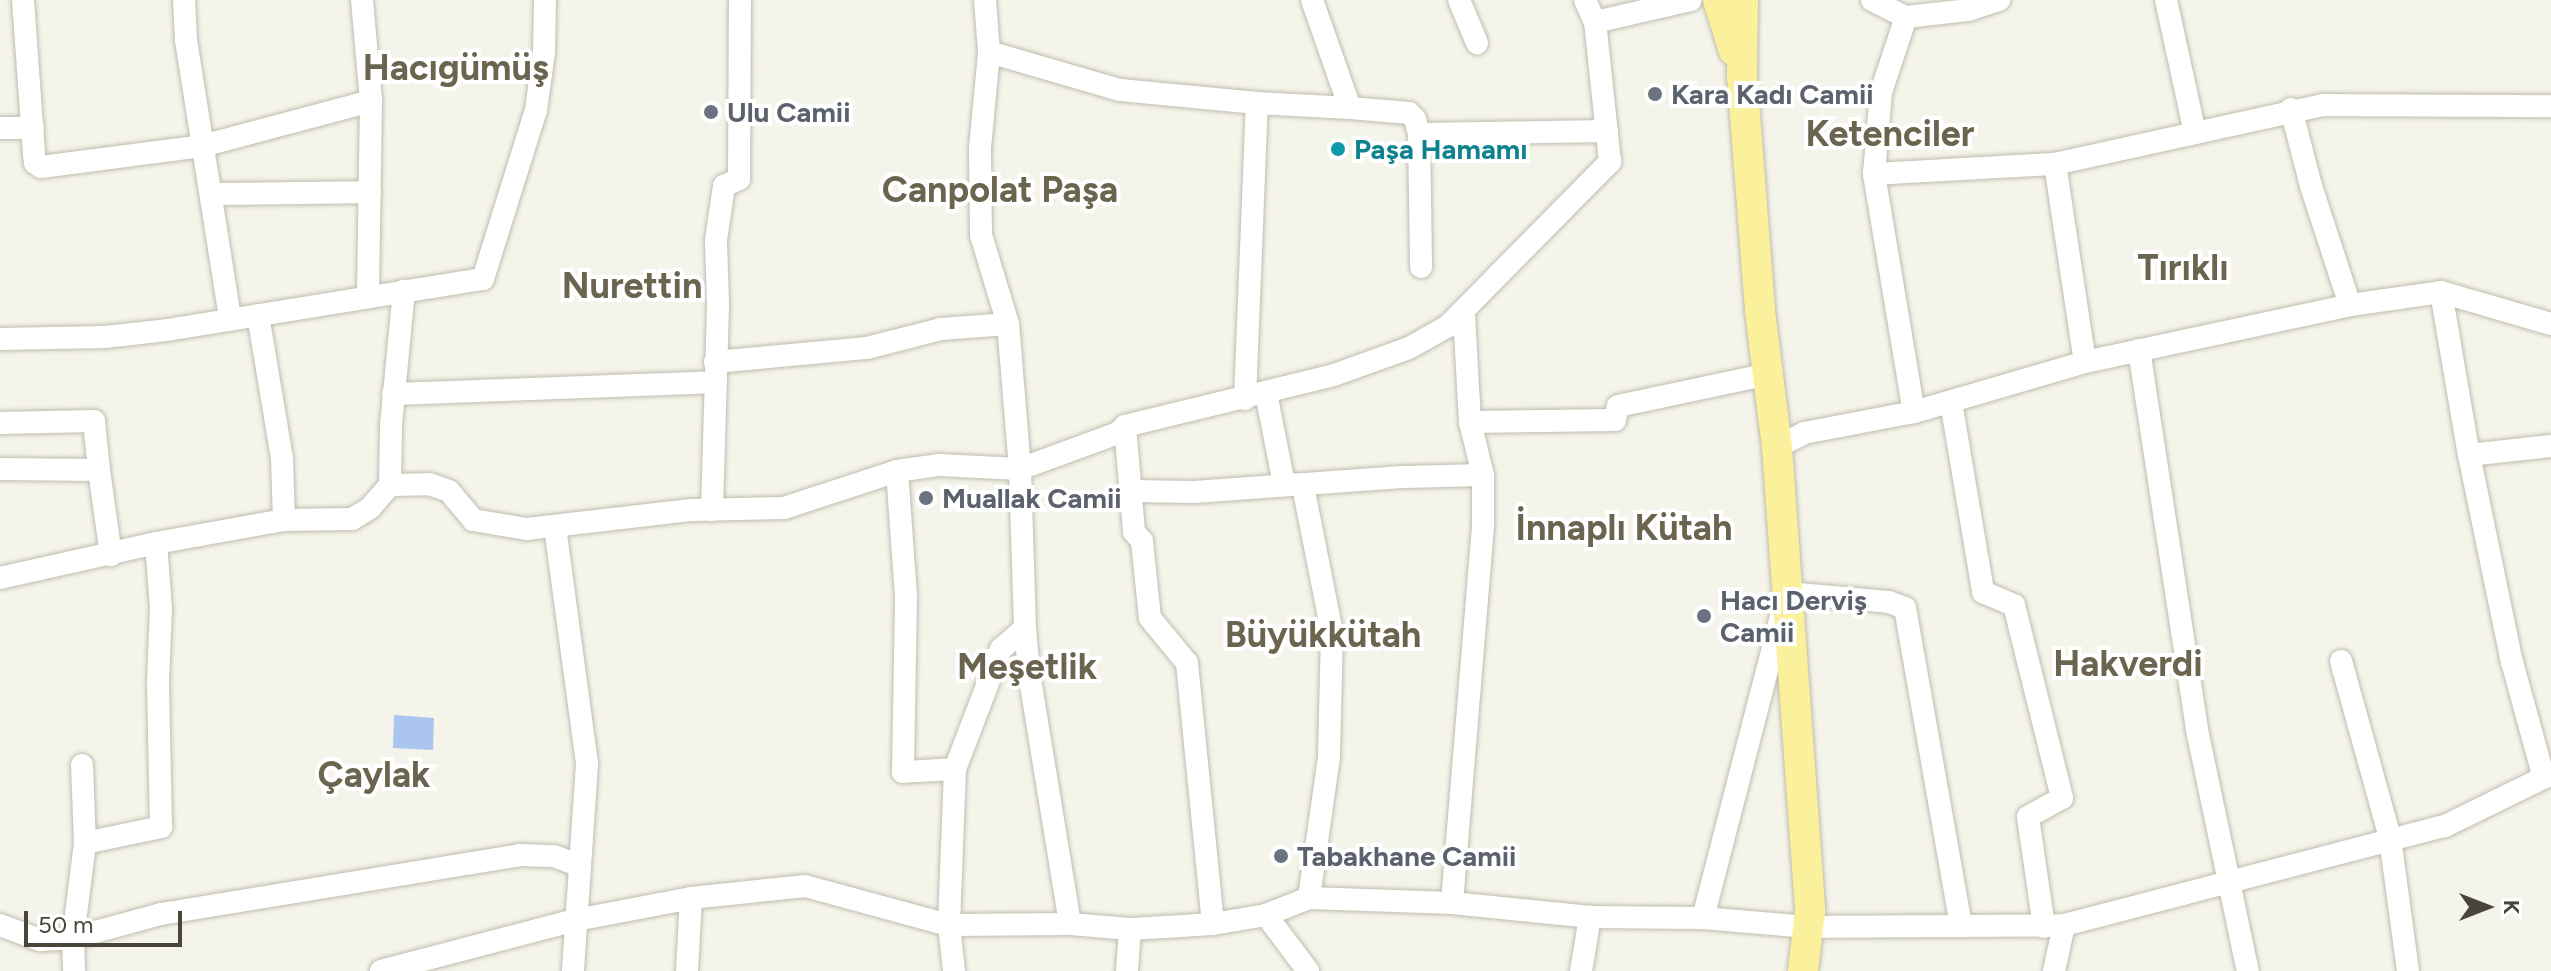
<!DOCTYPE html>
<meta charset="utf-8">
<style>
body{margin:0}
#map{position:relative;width:2551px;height:971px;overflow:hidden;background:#f5f4eb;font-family:Figtree,sans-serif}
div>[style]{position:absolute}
.water>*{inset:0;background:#aac6ef}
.roads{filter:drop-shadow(0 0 2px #c0bdad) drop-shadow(0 0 2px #c0bdad)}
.minor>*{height:22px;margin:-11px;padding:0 11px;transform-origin:11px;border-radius:11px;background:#fff}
.major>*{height:30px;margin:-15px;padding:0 15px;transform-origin:15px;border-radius:15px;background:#fbf19d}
.dots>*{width:22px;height:22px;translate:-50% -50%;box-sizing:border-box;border:4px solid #fff;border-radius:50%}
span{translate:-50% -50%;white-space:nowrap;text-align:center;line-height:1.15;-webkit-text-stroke:8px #fff;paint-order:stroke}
.worship-label{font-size:28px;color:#5b616d;font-weight:700}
.left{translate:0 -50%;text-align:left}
.culture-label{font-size:28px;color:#0d838f;font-weight:700}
.district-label{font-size:36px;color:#6b6550;font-weight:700}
.north{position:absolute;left:2447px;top:867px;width:80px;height:80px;-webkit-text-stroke:6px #fff;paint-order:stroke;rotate:90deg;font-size:22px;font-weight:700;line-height:32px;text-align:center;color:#494539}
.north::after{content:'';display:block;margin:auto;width:28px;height:36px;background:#494539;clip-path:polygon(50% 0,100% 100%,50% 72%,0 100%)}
.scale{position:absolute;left:24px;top:911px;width:158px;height:36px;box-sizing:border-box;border:4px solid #494539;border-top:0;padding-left:10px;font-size:24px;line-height:28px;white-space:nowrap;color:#494539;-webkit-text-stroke:6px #fff;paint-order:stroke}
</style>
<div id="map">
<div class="water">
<i style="clip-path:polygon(394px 715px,434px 718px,433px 750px,393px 748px)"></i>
</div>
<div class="roads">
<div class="minor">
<i style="left:23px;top:0;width:154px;rotate:85.9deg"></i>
<i style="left:34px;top:154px;width:9px;rotate:84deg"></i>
<i style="left:35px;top:163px;width:7px;rotate:34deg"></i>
<i style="left:41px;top:167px;width:162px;rotate:-7.4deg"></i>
<i style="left:202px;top:146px;width:175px;rotate:-14.9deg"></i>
<i style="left:184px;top:0;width:40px;rotate:87.1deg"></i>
<i style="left:186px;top:40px;width:282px;rotate:81deg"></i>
<i style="left:362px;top:0;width:101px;rotate:84.9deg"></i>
<i style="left:371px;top:101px;width:195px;rotate:90.9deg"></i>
<i style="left:1459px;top:0;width:47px;rotate:67.3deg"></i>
<i style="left:1585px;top:0;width:24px;rotate:66deg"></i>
<i style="left:1872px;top:0;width:38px;rotate:27deg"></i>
<i style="left:1906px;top:17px;width:62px;rotate:-6.4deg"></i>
<i style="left:1968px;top:10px;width:33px;rotate:-18deg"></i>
<i style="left:2166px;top:0;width:136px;rotate:77.7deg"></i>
<i style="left:1906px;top:17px;width:79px;rotate:108.4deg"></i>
<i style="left:1881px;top:92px;width:82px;rotate:94.9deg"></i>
<i style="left:1874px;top:174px;width:241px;rotate:80.5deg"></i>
<i style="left:989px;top:52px;width:136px;rotate:16.2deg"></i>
<i style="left:1120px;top:90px;width:138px;rotate:5.4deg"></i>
<i style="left:1350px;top:108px;width:59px;rotate:4.8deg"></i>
<i style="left:1409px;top:113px;width:8px;rotate:45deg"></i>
<i style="left:1415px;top:119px;width:16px;rotate:75deg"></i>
<i style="left:1419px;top:134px;width:188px;rotate:-0.9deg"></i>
<i style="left:2291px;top:109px;width:80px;rotate:75.4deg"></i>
<i style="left:2311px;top:186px;width:125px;rotate:71.9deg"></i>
<i style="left:0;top:128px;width:33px"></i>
<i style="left:1419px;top:134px;width:133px;rotate:89.1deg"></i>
<i style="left:2055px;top:164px;width:200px;rotate:81.4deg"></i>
<i style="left:1874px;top:174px;width:181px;rotate:-3.2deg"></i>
<i style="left:2055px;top:164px;width:274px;rotate:-12.4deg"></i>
<i style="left:2323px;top:105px;width:228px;rotate:0.3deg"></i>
<i style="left:211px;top:194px;width:159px;rotate:-0.7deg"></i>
<i style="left:2441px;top:292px;width:165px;rotate:80.3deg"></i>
<i style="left:2469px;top:455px;width:211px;rotate:78.3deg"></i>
<i style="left:2512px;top:662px;width:120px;rotate:74.6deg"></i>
<i style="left:258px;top:315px;width:145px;rotate:80.5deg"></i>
<i style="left:282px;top:458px;width:62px;rotate:88.2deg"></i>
<i style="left:0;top:339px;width:105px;rotate:-1.1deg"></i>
<i style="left:105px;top:337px;width:62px;rotate:-6.4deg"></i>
<i style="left:167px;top:330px;width:320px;rotate:-9.2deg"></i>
<i style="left:483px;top:279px;width:177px;rotate:-72.6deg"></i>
<i style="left:536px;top:110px;width:59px;rotate:-82.1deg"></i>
<i style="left:544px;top:52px;width:52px;rotate:-88.9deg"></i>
<i style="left:2139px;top:350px;width:384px;rotate:81.3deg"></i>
<i style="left:2197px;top:730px;width:246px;rotate:78.1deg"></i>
<i style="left:715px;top:362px;width:153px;rotate:-5.3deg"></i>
<i style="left:867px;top:348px;width:76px;rotate:-14.4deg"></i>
<i style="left:941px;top:329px;width:67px;rotate:-4.3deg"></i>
<i style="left:1266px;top:393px;width:88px;rotate:78.8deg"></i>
<i style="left:1283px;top:479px;width:8px;rotate:40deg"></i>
<i style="left:1289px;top:484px;width:14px;rotate:8deg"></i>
<i style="left:1303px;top:486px;width:149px;rotate:78.8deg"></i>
<i style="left:1332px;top:632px;width:125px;rotate:91.4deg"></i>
<i style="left:1329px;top:757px;width:142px;rotate:98.1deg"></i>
<i style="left:393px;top:394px;width:323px;rotate:-2.1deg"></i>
<i style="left:1245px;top:399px;width:296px;rotate:-87.7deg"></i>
<i style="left:1257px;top:103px;width:93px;rotate:3.1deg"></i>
<i style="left:1350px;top:108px;width:114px;rotate:-109.4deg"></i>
<i style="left:1951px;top:402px;width:193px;rotate:80.4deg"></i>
<i style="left:1983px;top:592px;width:34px;rotate:23deg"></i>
<i style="left:2014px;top:605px;width:199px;rotate:76deg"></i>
<i style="left:2062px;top:798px;width:39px;rotate:151deg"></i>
<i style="left:2028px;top:817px;width:111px;rotate:81.7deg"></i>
<i style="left:1470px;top:422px;width:145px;rotate:-0.8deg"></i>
<i style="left:1615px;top:420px;width:14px;rotate:-78deg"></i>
<i style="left:1618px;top:406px;width:153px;rotate:-12deg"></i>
<i style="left:0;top:423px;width:94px;rotate:-1.2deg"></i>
<i style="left:94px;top:421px;width:49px;rotate:84.2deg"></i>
<i style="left:1125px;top:426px;width:106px;rotate:85.1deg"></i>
<i style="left:1134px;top:532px;width:12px;rotate:48deg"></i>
<i style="left:1142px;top:541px;width:77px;rotate:84.1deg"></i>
<i style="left:1150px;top:618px;width:58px;rotate:50.6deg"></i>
<i style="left:1187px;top:663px;width:262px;rotate:84.3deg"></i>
<i style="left:1777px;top:447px;width:30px;rotate:-27deg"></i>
<i style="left:1804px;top:433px;width:112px;rotate:-10.8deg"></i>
<i style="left:1914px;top:412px;width:178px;rotate:-16.3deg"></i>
<i style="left:2085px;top:362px;width:271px;rotate:-12.1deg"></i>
<i style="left:2350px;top:305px;width:92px;rotate:-8.1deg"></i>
<i style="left:2441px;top:292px;width:115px;rotate:16.2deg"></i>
<i style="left:2469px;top:455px;width:82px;rotate:-6.3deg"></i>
<i style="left:0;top:469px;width:99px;rotate:0.6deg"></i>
<i style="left:99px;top:470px;width:86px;rotate:82deg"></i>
<i style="left:897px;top:471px;width:127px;rotate:85.9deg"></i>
<i style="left:906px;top:598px;width:174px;rotate:91deg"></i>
<i style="left:903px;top:772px;width:52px;rotate:-3.3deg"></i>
<i style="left:390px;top:485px;width:60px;rotate:-89deg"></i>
<i style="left:391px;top:425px;width:135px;rotate:-84.5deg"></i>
<i style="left:1132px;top:491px;width:62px;rotate:0.9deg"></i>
<i style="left:1194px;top:492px;width:212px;rotate:-4.1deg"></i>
<i style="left:1405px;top:477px;width:78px;rotate:-1.5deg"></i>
<i style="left:712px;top:510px;width:205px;rotate:-88.3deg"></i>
<i style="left:718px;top:305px;width:65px;rotate:-91.8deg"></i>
<i style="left:716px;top:240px;width:55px;rotate:-81.6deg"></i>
<i style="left:724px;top:186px;width:17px;rotate:-25deg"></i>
<i style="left:739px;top:179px;width:179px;rotate:-89.7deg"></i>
<i style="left:555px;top:527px;width:239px;rotate:82.3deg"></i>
<i style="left:587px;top:764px;width:207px;rotate:93.9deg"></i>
<i style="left:0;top:578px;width:160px;rotate:-12.6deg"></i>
<i style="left:156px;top:543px;width:130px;rotate:-10.2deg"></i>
<i style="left:284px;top:520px;width:68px;rotate:-0.8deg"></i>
<i style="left:352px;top:519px;width:21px;rotate:-31deg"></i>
<i style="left:370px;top:508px;width:30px;rotate:-49deg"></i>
<i style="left:390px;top:485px;width:39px;rotate:-1deg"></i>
<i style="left:429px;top:484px;width:21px;rotate:19deg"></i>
<i style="left:449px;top:491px;width:38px;rotate:50deg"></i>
<i style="left:473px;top:520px;width:55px;rotate:9.5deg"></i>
<i style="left:527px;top:529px;width:166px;rotate:-6.6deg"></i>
<i style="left:692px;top:510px;width:92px;rotate:-1.2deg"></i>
<i style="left:784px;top:508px;width:119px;rotate:-18.1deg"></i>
<i style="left:897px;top:471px;width:41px;rotate:-8.3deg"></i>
<i style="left:938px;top:465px;width:82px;rotate:2.8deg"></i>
<i style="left:1020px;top:469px;width:104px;rotate:-20.2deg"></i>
<i style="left:1118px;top:433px;width:10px;rotate:-45deg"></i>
<i style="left:1125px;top:426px;width:215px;rotate:-13.7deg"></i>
<i style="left:1334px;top:375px;width:80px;rotate:-19.8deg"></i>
<i style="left:1409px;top:348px;width:45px;rotate:-29.4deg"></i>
<i style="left:1448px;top:326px;width:231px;rotate:-45.4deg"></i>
<i style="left:1610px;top:162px;width:141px;rotate:-96.1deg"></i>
<i style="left:1595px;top:22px;width:98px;rotate:-12.9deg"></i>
<i style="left:1025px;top:628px;width:45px;rotate:84.9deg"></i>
<i style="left:1029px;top:673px;width:254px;rotate:80.7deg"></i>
<i style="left:2341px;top:661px;width:184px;rotate:74.5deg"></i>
<i style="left:2390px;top:838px;width:134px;rotate:82.3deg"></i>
<i style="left:82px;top:765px;width:78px;rotate:87.8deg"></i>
<i style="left:85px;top:843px;width:96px;rotate:97.2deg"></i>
<i style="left:73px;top:938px;width:91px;rotate:-15.3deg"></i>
<i style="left:161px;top:914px;width:364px;rotate:-9.3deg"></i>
<i style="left:520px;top:855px;width:34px;rotate:2deg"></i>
<i style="left:554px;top:856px;width:28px;rotate:21deg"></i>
<i style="left:85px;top:843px;width:78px;rotate:-11.9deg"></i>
<i style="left:161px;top:827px;width:145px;rotate:-91.2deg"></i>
<i style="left:158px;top:682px;width:74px;rotate:-87.7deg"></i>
<i style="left:161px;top:608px;width:65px;rotate:-94.4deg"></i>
<i style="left:1452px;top:903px;width:381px;rotate:-85.3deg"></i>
<i style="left:1483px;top:523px;width:48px;rotate:-90deg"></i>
<i style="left:1483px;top:475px;width:55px;rotate:-103.8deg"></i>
<i style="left:1470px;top:422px;width:109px;rotate:-93.2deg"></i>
<i style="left:1266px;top:915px;width:70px;rotate:53.1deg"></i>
<i style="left:1703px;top:918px;width:336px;rotate:-75.5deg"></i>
<i style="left:1787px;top:593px;width:102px;rotate:5deg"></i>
<i style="left:1889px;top:602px;width:17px;rotate:21deg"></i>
<i style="left:1905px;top:608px;width:323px;rotate:80deg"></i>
<i style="left:0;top:925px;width:43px;rotate:20.6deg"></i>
<i style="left:40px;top:940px;width:33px;rotate:-3deg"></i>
<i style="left:73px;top:938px;width:33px;rotate:88deg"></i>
<i style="left:381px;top:971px;width:202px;rotate:-14.7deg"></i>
<i style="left:576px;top:920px;width:117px;rotate:-10.8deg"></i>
<i style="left:691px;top:898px;width:115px;rotate:-6deg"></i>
<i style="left:805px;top:886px;width:149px;rotate:15.2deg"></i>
<i style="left:949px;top:925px;width:121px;rotate:-0.5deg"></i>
<i style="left:1070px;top:924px;width:60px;rotate:4.8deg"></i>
<i style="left:1130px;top:929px;width:83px;rotate:-3.4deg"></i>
<i style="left:1213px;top:924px;width:54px;rotate:-9.6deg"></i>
<i style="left:1266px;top:915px;width:46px;rotate:-21.6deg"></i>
<i style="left:1309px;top:898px;width:143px;rotate:2deg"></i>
<i style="left:1452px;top:903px;width:139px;rotate:5.8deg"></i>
<i style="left:1590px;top:917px;width:113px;rotate:0.5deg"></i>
<i style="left:1703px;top:918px;width:105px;rotate:4.9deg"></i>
<i style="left:1808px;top:927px;width:256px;rotate:-0.4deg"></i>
<i style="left:2064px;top:925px;width:394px;rotate:-14.6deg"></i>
<i style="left:2445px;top:826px;width:118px;rotate:-26.1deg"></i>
<i style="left:687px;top:971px;width:73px;rotate:-86.9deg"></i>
<i style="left:954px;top:971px;width:46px;rotate:-96.2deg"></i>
<i style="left:949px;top:925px;width:156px;rotate:-87.8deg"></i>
<i style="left:955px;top:769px;width:129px;rotate:-69deg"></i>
<i style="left:1001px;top:649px;width:32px;rotate:-41deg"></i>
<i style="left:1025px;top:628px;width:159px;rotate:-91.8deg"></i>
<i style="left:1020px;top:469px;width:145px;rotate:-94.7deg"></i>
<i style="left:1008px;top:324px;width:93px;rotate:-106.9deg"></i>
<i style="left:981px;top:235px;width:87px;rotate:-90.7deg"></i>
<i style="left:980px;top:148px;width:96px;rotate:-84.6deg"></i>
<i style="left:989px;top:52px;width:52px;rotate:-94.4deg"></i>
<i style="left:1127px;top:971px;width:42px;rotate:-85.9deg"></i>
<i style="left:1581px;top:971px;width:55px;rotate:-80.5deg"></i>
<i style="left:2054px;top:971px;width:47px;rotate:-77.7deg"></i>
</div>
<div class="major">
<i style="left:1718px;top:0;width:53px;rotate:72.6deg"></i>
<i style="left:1743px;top:0;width:76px;rotate:90.8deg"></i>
<i style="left:1742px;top:76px;width:236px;rotate:85.6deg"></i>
<i style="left:1760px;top:311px;width:137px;rotate:82.9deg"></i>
<i style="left:1777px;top:447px;width:465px;rotate:85.9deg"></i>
<i style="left:1810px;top:911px;width:60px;rotate:96.7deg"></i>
</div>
</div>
<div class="dots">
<i style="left:1655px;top:94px;background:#6b7280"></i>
<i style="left:711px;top:112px;background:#6b7280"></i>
<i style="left:1338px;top:149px;background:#0f9aa8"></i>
<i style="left:926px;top:498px;background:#6b7280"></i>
<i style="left:1704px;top:616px;background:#6b7280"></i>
<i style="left:1281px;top:856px;background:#6b7280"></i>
</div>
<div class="worship-label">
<span class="left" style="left:1671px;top:94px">Kara Kadı Camii</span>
<span class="left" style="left:727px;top:112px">Ulu Camii</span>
<span class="left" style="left:942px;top:498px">Muallak Camii</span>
<span class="left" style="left:1720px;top:616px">Hacı Derviş<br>Camii</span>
<span class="left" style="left:1297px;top:856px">Tabakhane Camii</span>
</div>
<div class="culture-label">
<span class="left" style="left:1354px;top:149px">Paşa Hamamı</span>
</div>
<div class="district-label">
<span style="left:456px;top:68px">Hacıgümüş</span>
<span style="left:1890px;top:134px">Ketenciler</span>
<span style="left:1000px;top:190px">Canpolat Paşa</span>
<span style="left:2183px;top:268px">Tırıklı</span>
<span style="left:632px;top:286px">Nurettin</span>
<span style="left:1624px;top:528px">İnnaplı Kütah</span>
<span style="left:1323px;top:635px">Büyükkütah</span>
<span style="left:2128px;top:664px">Hakverdi</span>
<span style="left:1027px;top:667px">Meşetlik</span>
<span style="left:374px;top:775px">Çaylak</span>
</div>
<div class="north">K</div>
<div class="scale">50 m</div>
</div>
